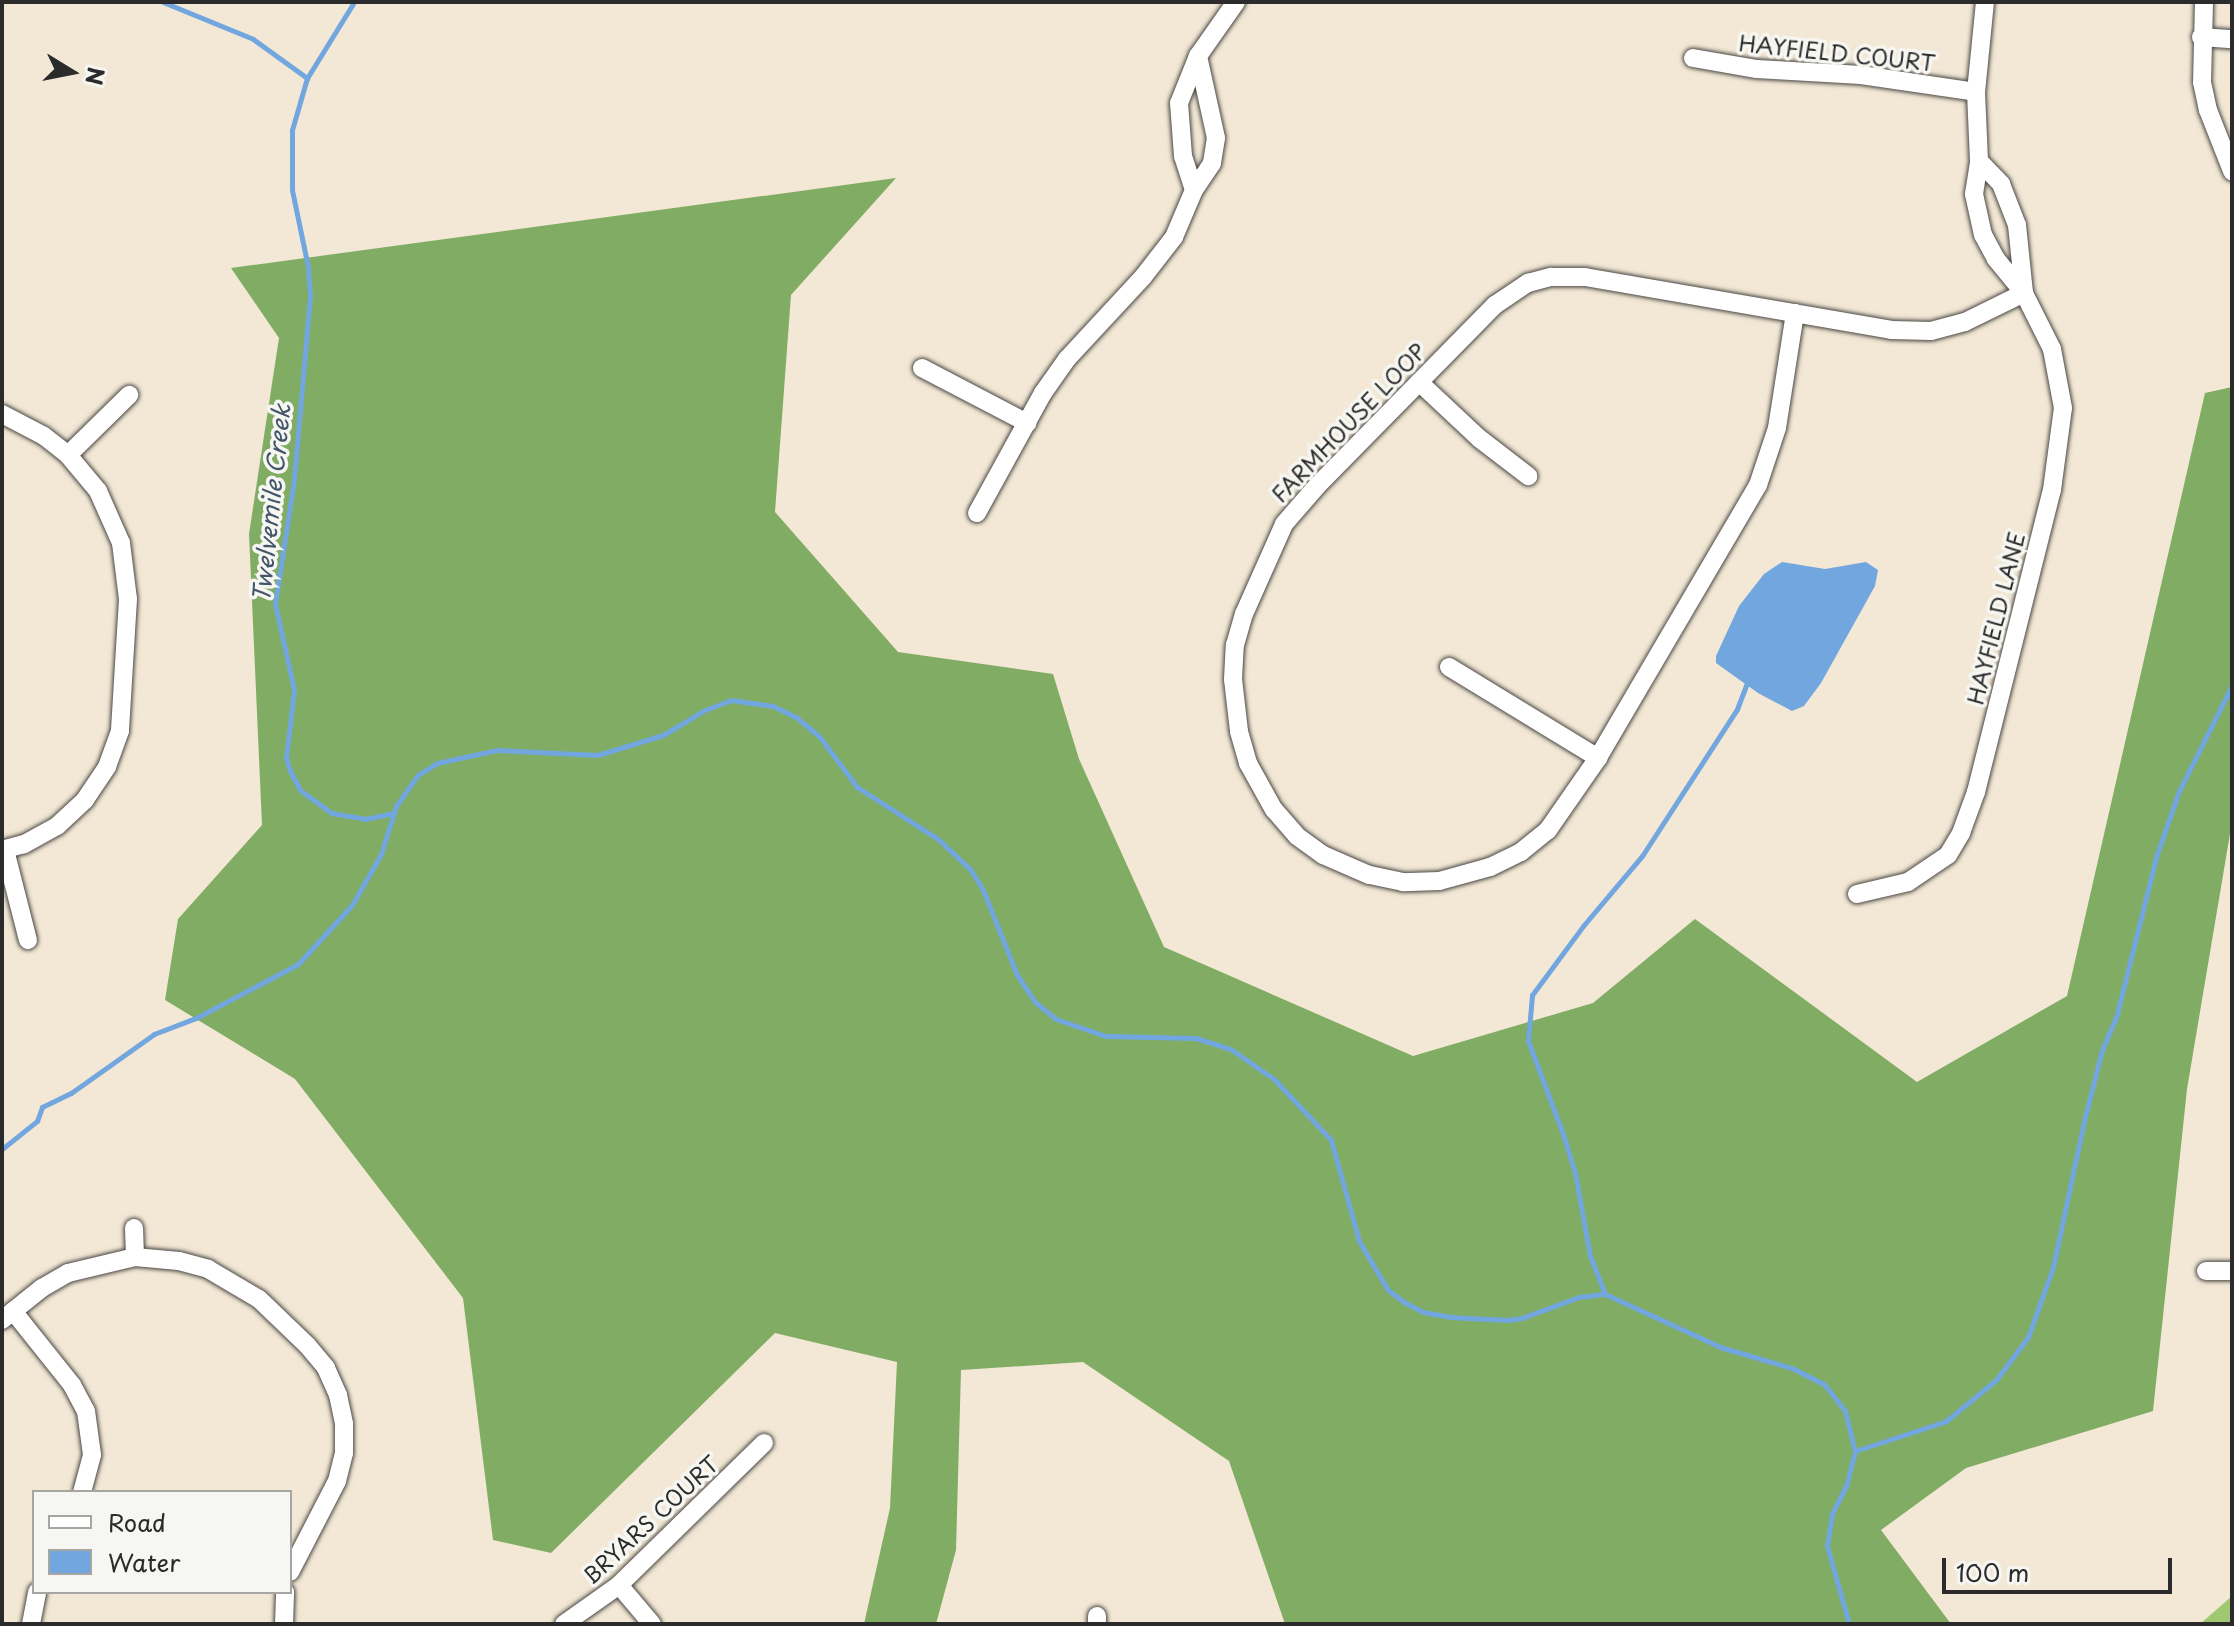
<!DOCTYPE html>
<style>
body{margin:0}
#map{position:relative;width:2234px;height:1626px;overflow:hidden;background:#f3e8d5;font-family:"Playpen Sans",sans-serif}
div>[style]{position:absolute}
.green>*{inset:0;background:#a0c771}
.forest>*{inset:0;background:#80ac63}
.water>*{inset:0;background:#72a6de}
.stream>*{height:5px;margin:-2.5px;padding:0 2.5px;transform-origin:2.5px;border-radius:2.5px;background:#72a6de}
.roads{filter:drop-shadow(0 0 2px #494744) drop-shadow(0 0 2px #494744)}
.street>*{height:18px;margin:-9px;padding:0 9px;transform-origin:9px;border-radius:9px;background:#fff}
span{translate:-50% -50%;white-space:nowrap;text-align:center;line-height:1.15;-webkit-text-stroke:7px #f6f6f2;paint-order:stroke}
.street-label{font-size:22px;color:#2b2b2b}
.water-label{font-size:24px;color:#44566a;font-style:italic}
.frame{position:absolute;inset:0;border:4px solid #2b2b2b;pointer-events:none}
.legend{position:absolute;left:32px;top:1490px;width:260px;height:104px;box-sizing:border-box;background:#f6f6f2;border:2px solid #a5a5a2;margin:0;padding:10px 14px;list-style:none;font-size:24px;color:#2b2b2b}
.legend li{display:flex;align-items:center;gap:16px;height:40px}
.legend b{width:40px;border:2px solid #a5a5a2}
.north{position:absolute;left:32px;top:32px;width:80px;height:80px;-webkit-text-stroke:6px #f6f6f2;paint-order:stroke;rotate:100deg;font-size:22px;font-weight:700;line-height:32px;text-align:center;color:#2b2b2b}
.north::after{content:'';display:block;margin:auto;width:28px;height:36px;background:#2b2b2b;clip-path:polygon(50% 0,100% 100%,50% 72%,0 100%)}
.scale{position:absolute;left:1942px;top:1558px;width:230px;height:36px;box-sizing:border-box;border:4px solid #2b2b2b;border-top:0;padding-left:10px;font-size:24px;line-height:28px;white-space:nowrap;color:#2b2b2b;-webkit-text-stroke:6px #f6f6f2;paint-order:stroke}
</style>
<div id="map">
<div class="green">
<i style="clip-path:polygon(2232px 1596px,2232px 1624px,2200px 1624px)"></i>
</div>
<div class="forest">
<i style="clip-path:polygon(896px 178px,791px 295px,775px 512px,898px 652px,1053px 674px,1079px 759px,1164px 947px,1413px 1056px,1593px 1003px,1695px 919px,1917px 1082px,2067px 996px,2205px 393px,2232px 387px,2232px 822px,2187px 1089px,2153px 1411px,1966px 1468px,1881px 1530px,1951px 1624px,1285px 1624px,1229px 1461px,1083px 1362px,961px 1370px,956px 1550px,936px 1624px,864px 1624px,890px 1508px,897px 1362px,775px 1333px,551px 1553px,493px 1540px,463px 1298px,295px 1079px,165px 1000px,178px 919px,262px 825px,249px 534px,279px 338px,231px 268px)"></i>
</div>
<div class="water">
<i style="clip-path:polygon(1782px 562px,1825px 569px,1866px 562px,1878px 570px,1875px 586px,1821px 683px,1804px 706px,1792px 711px,1758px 693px,1716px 663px,1716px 656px,1739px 606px,1764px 574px)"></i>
</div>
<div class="stream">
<i style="left:163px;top:2px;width:97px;rotate:22.3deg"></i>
<i style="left:253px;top:39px;width:67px;rotate:35.8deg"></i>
<i style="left:354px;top:2px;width:89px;rotate:121.7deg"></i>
<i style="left:307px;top:78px;width:54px;rotate:106.1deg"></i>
<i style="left:292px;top:130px;width:60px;rotate:90deg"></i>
<i style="left:292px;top:190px;width:79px;rotate:78.3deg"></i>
<i style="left:308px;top:267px;width:29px;rotate:86deg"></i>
<i style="left:310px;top:296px;width:185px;rotate:95deg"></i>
<i style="left:294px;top:480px;width:125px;rotate:98.7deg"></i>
<i style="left:275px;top:604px;width:88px;rotate:77.5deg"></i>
<i style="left:294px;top:690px;width:68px;rotate:96.7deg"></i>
<i style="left:286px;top:758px;width:14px;rotate:73deg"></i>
<i style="left:290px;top:771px;width:21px;rotate:62deg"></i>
<i style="left:300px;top:790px;width:39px;rotate:36deg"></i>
<i style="left:332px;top:813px;width:34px;rotate:10deg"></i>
<i style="left:365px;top:819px;width:30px;rotate:-12deg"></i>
<i style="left:2px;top:1149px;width:45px;rotate:-38.7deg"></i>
<i style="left:37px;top:1121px;width:15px;rotate:-70deg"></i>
<i style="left:42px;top:1107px;width:32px;rotate:-26deg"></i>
<i style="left:71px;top:1093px;width:102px;rotate:-35.4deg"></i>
<i style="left:154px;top:1034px;width:45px;rotate:-20.9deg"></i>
<i style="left:196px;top:1018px;width:115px;rotate:-27.9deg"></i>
<i style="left:298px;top:964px;width:80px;rotate:-47.5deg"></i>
<i style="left:352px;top:905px;width:59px;rotate:-60.4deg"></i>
<i style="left:381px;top:854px;width:50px;rotate:-72.6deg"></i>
<i style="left:396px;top:806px;width:38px;rotate:-55deg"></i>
<i style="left:418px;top:775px;width:22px;rotate:-32deg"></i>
<i style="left:437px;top:763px;width:61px;rotate:-12.2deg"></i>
<i style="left:497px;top:750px;width:101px;rotate:2.8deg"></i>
<i style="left:598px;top:755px;width:68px;rotate:-17.1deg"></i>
<i style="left:663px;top:735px;width:49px;rotate:-30.8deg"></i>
<i style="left:705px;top:710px;width:28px;rotate:-21deg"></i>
<i style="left:731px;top:700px;width:42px;rotate:8.1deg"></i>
<i style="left:773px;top:706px;width:25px;rotate:26deg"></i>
<i style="left:796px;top:717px;width:30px;rotate:40deg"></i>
<i style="left:819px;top:736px;width:64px;rotate:53.3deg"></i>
<i style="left:857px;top:787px;width:96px;rotate:32.7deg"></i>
<i style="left:938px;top:839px;width:44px;rotate:43.2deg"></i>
<i style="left:970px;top:869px;width:25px;rotate:58deg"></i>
<i style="left:983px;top:890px;width:92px;rotate:68.2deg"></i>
<i style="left:1017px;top:975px;width:32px;rotate:56deg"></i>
<i style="left:1035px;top:1002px;width:27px;rotate:39deg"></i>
<i style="left:1056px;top:1019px;width:53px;rotate:18.8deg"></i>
<i style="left:1106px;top:1036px;width:90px;rotate:1.3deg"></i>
<i style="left:1196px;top:1038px;width:38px;rotate:18deg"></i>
<i style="left:1232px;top:1050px;width:51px;rotate:34.6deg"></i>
<i style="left:1274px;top:1079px;width:83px;rotate:46.9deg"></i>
<i style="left:1331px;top:1140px;width:105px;rotate:74.5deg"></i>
<i style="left:1359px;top:1241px;width:57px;rotate:59.4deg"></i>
<i style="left:1388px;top:1290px;width:20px;rotate:37deg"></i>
<i style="left:1404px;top:1302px;width:21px;rotate:28deg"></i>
<i style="left:1423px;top:1312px;width:27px;rotate:10deg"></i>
<i style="left:1450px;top:1317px;width:58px;rotate:3deg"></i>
<i style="left:1508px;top:1320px;width:14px;rotate:-8deg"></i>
<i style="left:1522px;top:1318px;width:61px;rotate:-20.2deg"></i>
<i style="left:1579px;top:1297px;width:26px;rotate:-7deg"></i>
<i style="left:1605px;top:1294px;width:127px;rotate:24.7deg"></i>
<i style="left:1720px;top:1347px;width:75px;rotate:16.3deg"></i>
<i style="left:1792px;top:1368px;width:36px;rotate:27deg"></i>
<i style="left:1824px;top:1384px;width:34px;rotate:52deg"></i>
<i style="left:1845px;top:1411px;width:41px;rotate:76deg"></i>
<i style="left:1855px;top:1451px;width:34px;rotate:104deg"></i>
<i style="left:1847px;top:1484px;width:34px;rotate:117deg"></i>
<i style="left:1832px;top:1514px;width:32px;rotate:99deg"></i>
<i style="left:1827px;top:1546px;width:81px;rotate:74.2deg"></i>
<i style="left:1605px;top:1294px;width:41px;rotate:-111.5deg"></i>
<i style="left:1590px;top:1256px;width:84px;rotate:-100.2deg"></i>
<i style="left:1575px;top:1173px;width:41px;rotate:-107.1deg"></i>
<i style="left:1563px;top:1134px;width:99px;rotate:-110.6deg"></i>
<i style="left:1528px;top:1041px;width:46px;rotate:-85deg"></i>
<i style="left:1532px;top:995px;width:86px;rotate:-53.5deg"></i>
<i style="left:1583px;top:926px;width:92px;rotate:-49.9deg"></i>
<i style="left:1642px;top:856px;width:175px;rotate:-57.1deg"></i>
<i style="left:1737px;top:709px;width:34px;rotate:-69deg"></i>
<i style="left:1855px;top:1451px;width:96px;rotate:-18.2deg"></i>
<i style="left:1946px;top:1421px;width:65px;rotate:-39.4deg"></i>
<i style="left:1996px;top:1380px;width:54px;rotate:-53.3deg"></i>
<i style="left:2028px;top:1337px;width:74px;rotate:-70.3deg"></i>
<i style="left:2053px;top:1267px;width:153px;rotate:-78deg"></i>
<i style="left:2085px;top:1117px;width:69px;rotate:-75.8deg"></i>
<i style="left:2102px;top:1050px;width:39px;rotate:-67deg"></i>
<i style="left:2117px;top:1014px;width:165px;rotate:-76deg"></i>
<i style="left:2157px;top:854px;width:67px;rotate:-70.8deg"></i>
<i style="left:2179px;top:791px;width:119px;rotate:-63.4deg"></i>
</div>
<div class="roads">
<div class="street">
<i style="left:2204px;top:2px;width:80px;rotate:91.4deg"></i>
<i style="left:2202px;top:82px;width:29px;rotate:78deg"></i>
<i style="left:2208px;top:110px;width:66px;rotate:68.5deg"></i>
<i style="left:2201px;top:37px;width:31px;rotate:4deg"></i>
<i style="left:1693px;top:58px;width:65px;rotate:9.8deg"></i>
<i style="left:1757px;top:69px;width:104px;rotate:3.3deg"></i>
<i style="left:1861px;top:75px;width:116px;rotate:8.4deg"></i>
<i style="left:1979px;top:161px;width:32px;rotate:46deg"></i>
<i style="left:2001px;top:184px;width:44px;rotate:68.7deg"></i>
<i style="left:2017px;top:225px;width:68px;rotate:84.1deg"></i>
<i style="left:1194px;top:190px;width:36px;rotate:-108deg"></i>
<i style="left:1183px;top:156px;width:53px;rotate:-94.3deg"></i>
<i style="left:1179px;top:103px;width:51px;rotate:-68deg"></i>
<i style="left:1198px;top:56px;width:66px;rotate:-54.9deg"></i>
<i style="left:1795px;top:313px;width:116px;rotate:98.9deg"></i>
<i style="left:1777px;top:428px;width:60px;rotate:108.4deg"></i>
<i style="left:1758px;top:485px;width:316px;rotate:120.4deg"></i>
<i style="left:1598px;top:758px;width:88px;rotate:124.8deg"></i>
<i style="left:1548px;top:830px;width:35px;rotate:141deg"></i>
<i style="left:1521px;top:852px;width:34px;rotate:154deg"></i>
<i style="left:1490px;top:867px;width:53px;rotate:164.6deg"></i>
<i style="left:1439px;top:881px;width:36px;rotate:178deg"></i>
<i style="left:1403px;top:882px;width:35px;rotate:-168deg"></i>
<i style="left:1369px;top:875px;width:50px;rotate:-156.5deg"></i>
<i style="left:1323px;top:855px;width:32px;rotate:-144deg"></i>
<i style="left:1297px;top:836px;width:35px;rotate:-131deg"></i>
<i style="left:1274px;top:810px;width:54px;rotate:-119deg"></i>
<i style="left:1248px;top:763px;width:33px;rotate:-106deg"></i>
<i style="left:1239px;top:731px;width:52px;rotate:-96.6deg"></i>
<i style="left:1233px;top:679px;width:34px;rotate:-87deg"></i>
<i style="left:1235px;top:645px;width:32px;rotate:-74deg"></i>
<i style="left:1244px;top:614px;width:98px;rotate:-66deg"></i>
<i style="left:1284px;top:524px;width:50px;rotate:-49deg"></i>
<i style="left:1317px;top:486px;width:254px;rotate:-45.5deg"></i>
<i style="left:1495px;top:305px;width:40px;rotate:-34deg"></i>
<i style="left:1528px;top:283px;width:24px;rotate:-15deg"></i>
<i style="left:1551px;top:277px;width:34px"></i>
<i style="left:1585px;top:277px;width:311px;rotate:9.8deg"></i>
<i style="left:1891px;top:330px;width:40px;rotate:1.4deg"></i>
<i style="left:1931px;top:331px;width:35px;rotate:-15deg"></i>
<i style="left:1965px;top:322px;width:66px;rotate:-26.2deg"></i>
<i style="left:922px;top:368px;width:119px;rotate:27.6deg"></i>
<i style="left:1419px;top:382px;width:83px;rotate:43.1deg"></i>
<i style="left:1480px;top:439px;width:61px;rotate:37.6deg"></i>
<i style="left:2px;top:414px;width:47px;rotate:27.6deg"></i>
<i style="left:44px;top:436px;width:31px;rotate:38deg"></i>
<i style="left:68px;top:455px;width:47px;rotate:50.2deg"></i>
<i style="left:98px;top:491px;width:57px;rotate:66.1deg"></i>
<i style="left:121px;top:543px;width:56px;rotate:82.9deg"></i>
<i style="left:128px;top:599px;width:132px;rotate:93.5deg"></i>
<i style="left:120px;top:731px;width:38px;rotate:110deg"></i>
<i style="left:107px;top:767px;width:40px;rotate:124deg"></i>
<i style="left:85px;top:800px;width:38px;rotate:137deg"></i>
<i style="left:57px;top:826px;width:38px;rotate:151deg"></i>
<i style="left:24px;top:844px;width:23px;rotate:165deg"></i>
<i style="left:68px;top:455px;width:86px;rotate:-44.5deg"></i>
<i style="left:977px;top:513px;width:137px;rotate:-61.2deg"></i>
<i style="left:1043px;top:393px;width:42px;rotate:-54.8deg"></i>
<i style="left:1067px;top:359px;width:112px;rotate:-47.2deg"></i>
<i style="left:1143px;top:277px;width:51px;rotate:-52.2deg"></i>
<i style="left:1174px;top:237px;width:51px;rotate:-66.9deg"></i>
<i style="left:1194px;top:190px;width:32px;rotate:-56deg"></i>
<i style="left:1212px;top:163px;width:25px;rotate:-81deg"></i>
<i style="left:1216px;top:138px;width:84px;rotate:-102.4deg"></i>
<i style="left:1449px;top:667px;width:175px;rotate:31.4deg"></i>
<i style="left:5px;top:850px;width:93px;rotate:75.7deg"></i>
<i style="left:1857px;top:894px;width:52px;rotate:-13.2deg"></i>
<i style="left:1908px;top:882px;width:48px;rotate:-34deg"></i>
<i style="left:1948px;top:855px;width:26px;rotate:-59deg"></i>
<i style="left:1961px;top:833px;width:44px;rotate:-69.9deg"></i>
<i style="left:1976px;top:792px;width:311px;rotate:-75.9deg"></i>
<i style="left:2052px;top:490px;width:83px;rotate:-82.4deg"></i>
<i style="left:2063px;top:408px;width:60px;rotate:-100.6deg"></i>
<i style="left:2052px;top:349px;width:63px;rotate:-116.6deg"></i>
<i style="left:2024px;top:293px;width:44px;rotate:-129.5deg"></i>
<i style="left:1996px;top:259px;width:27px;rotate:-118deg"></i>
<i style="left:1983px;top:235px;width:42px;rotate:-102.4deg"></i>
<i style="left:1974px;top:194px;width:33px;rotate:-81deg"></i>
<i style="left:1979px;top:161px;width:69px;rotate:-92.5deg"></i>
<i style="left:1976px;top:92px;width:90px;rotate:-84.3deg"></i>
<i style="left:134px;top:1228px;width:29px;rotate:88deg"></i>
<i style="left:2206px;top:1271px;width:26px"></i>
<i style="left:13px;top:1311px;width:95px;rotate:51.4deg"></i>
<i style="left:72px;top:1385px;width:30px;rotate:62deg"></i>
<i style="left:86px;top:1411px;width:44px;rotate:82.2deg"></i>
<i style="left:92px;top:1455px;width:38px;rotate:105deg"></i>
<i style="left:2px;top:1320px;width:51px;rotate:-38.7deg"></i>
<i style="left:42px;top:1288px;width:30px;rotate:-30deg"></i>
<i style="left:68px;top:1273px;width:69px;rotate:-13.4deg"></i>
<i style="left:135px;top:1257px;width:44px;rotate:5.2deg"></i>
<i style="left:179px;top:1261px;width:30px;rotate:15deg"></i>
<i style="left:208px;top:1269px;width:59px;rotate:30.5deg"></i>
<i style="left:259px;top:1299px;width:66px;rotate:43.8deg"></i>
<i style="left:307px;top:1345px;width:30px;rotate:50deg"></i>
<i style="left:326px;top:1368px;width:30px;rotate:66deg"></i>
<i style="left:338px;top:1395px;width:30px;rotate:78deg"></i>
<i style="left:344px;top:1424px;width:29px;rotate:90deg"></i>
<i style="left:344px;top:1453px;width:29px;rotate:104deg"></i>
<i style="left:337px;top:1481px;width:102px;rotate:117.3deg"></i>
<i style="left:619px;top:1585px;width:51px;rotate:49.8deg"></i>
<i style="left:1097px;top:1616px;width:8px;rotate:90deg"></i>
<i style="left:31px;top:1624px;width:33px;rotate:-79deg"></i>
<i style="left:284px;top:1624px;width:32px;rotate:-88deg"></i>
<i style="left:564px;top:1624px;width:67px;rotate:-35.3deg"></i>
<i style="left:619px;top:1585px;width:203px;rotate:-44.4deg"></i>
</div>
</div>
<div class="street-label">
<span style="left:1837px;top:52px;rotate:6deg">HAYFIELD COURT</span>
<span style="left:1348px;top:422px;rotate:-46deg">FARMHOUSE LOOP</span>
<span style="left:1995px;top:618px;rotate:-76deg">HAYFIELD LANE</span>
<span style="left:650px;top:1519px;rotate:-43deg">BRYARS COURT</span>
</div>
<div class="water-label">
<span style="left:271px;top:503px;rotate:-84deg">Twelvemile Creek</span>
</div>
<div class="frame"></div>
<ul class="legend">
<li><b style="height:10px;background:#fff"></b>Road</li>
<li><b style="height:22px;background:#72a6de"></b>Water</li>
</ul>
<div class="north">N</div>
<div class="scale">100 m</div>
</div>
